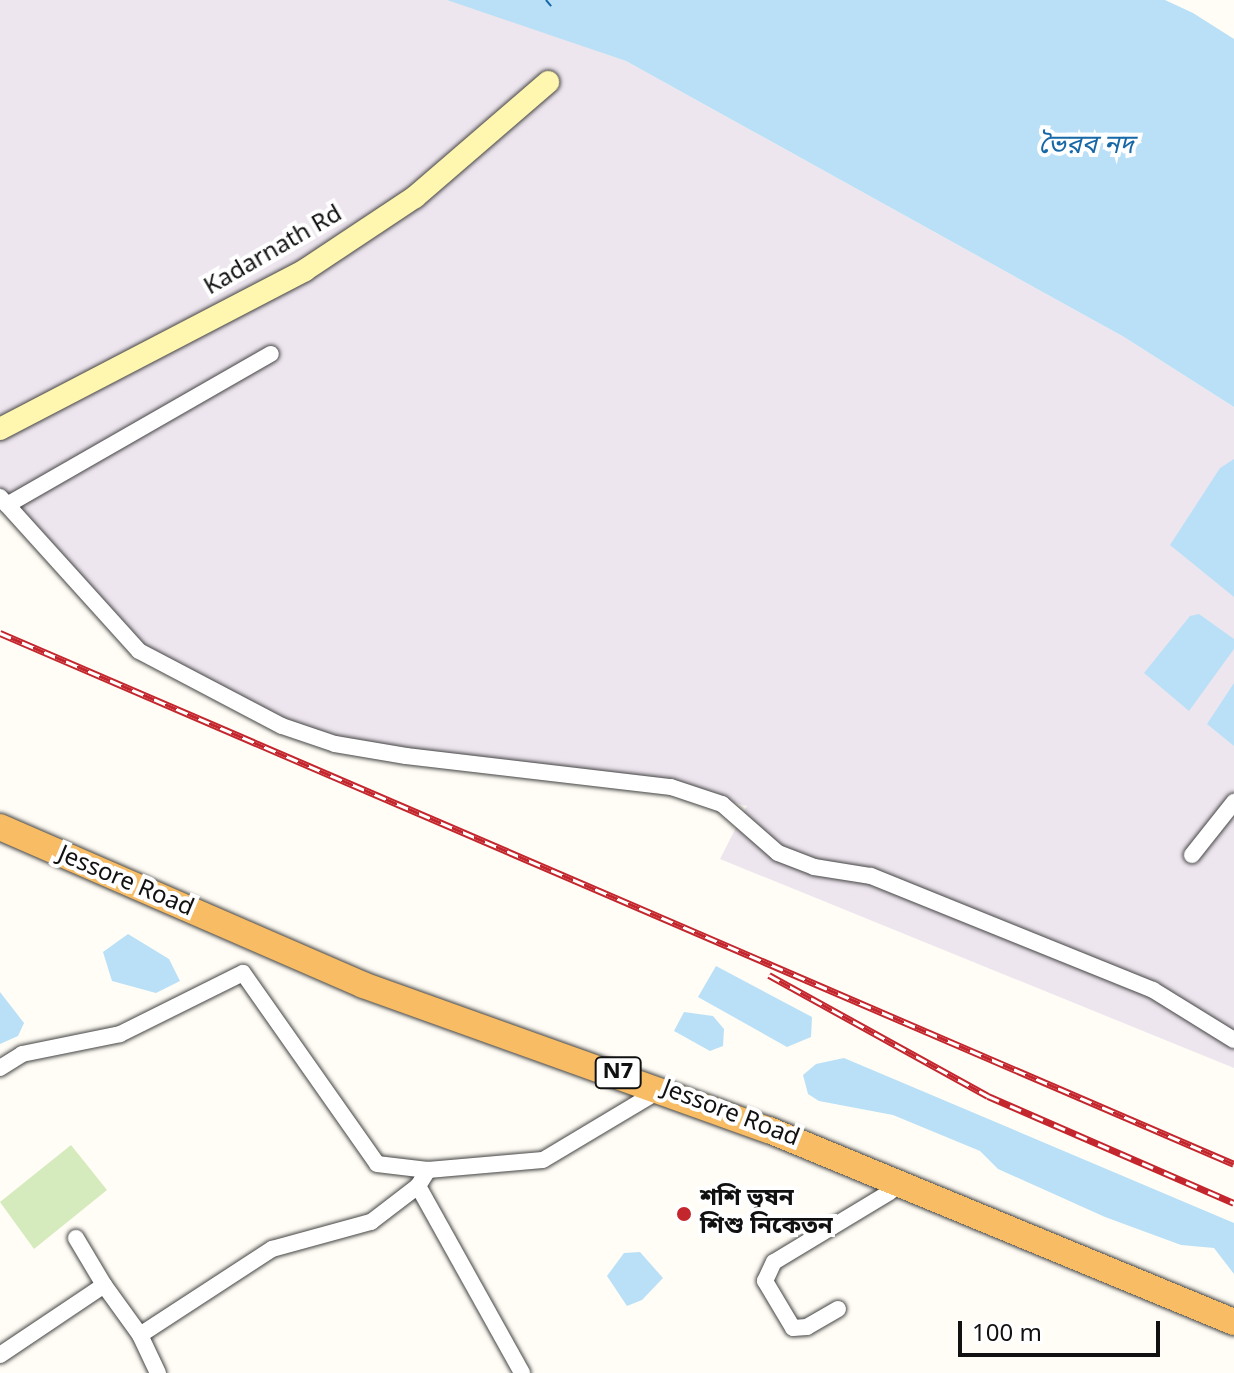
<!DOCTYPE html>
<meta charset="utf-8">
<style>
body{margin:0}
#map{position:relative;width:1234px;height:1373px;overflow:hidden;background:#fffdf5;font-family:Georgia,"Noto Sans Bengali",serif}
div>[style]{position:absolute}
.industrial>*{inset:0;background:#eee6ef}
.green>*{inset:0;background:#d5ebbd}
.water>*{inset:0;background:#b9e0f7}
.ferry>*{height:2px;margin-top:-1px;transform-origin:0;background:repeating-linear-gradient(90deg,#1768a6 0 10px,transparent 0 18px)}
.roads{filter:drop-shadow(0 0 2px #444) drop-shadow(0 0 2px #444)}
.minor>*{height:16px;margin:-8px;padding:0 8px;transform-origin:8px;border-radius:8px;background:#fff}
.secondary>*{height:22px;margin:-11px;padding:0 11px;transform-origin:11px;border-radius:11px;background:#fff6b0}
.trunk>*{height:26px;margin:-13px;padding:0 13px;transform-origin:13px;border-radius:13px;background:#f7bc64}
.rail>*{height:7px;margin-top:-3.5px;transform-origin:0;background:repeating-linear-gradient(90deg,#fff 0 12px,#c4262e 0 24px);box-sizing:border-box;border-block:2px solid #c4262e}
.dots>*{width:22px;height:22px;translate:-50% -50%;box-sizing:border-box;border:4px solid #fff;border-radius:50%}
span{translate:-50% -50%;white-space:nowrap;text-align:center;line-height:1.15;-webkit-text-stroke:8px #fff;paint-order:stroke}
.shield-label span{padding:2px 6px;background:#fff;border:2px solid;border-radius:6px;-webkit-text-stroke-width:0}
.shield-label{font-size:22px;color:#111;font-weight:700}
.street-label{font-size:24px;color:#111}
.poi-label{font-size:24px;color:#111;font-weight:700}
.left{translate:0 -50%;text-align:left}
.water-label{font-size:26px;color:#1768a6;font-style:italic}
.scale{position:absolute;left:958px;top:1321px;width:202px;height:36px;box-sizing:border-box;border:4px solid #111;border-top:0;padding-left:10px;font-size:24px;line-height:28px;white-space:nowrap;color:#111;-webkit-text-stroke:6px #fff;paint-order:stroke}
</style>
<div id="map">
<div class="industrial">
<i style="clip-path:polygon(0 0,451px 0,626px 61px,1124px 337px,1234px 407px,1234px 1068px,720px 859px,747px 806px,671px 787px,406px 756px,282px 726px,123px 635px,0 494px)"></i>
</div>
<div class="green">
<i style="clip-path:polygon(71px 1145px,107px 1190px,34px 1249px,0 1202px)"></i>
</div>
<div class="water">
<i style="clip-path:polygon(447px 0,1165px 0,1193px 13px,1234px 39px,1234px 407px,1124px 337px,626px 61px)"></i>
<i style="clip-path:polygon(1234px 459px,1234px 597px,1170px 545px,1220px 468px)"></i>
<i style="clip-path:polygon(1199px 614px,1234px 639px,1234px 649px,1189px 711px,1144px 673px,1190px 616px)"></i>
<i style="clip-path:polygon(1234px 683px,1234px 746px,1207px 724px)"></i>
<i style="clip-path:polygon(128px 934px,169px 959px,180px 981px,156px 993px,112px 981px,103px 952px)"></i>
<i style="clip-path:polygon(716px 966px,812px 1017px,811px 1037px,787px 1047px,698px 997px)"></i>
<i style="clip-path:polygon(0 992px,24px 1023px,18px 1036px,0 1044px)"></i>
<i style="clip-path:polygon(684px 1012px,713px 1016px,724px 1029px,723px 1046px,710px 1051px,674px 1031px)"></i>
<i style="clip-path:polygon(844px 1058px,1234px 1223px,1234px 1274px,1214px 1248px,1181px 1245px,1105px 1217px,998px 1169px,980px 1151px,893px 1115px,819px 1101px,808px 1094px,803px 1075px,816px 1064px)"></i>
<i style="clip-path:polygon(640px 1252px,663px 1278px,642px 1300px,627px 1306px,607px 1276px,624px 1253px)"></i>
</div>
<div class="ferry">
<i style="left:546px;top:0;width:8px;rotate:50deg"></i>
</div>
<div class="roads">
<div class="minor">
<i style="left:0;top:497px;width:207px;rotate:47.9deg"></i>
<i style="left:139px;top:651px;width:161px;rotate:27.7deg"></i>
<i style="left:282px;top:726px;width:56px;rotate:18.8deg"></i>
<i style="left:335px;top:744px;width:72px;rotate:9.6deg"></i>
<i style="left:406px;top:756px;width:267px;rotate:6.7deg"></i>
<i style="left:671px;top:787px;width:54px;rotate:18.4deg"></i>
<i style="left:722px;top:804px;width:74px;rotate:41.2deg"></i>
<i style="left:778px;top:853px;width:39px;rotate:21deg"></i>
<i style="left:814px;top:867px;width:58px;rotate:9deg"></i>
<i style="left:871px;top:876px;width:304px;rotate:22deg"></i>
<i style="left:1153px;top:990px;width:95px;rotate:31.7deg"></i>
<i style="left:7px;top:505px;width:304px;rotate:-29.8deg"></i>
<i style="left:1192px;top:855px;width:68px;rotate:-51.6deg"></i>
<i style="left:0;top:1068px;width:26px;rotate:-32deg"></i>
<i style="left:22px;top:1054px;width:100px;rotate:-11.5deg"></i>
<i style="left:120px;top:1034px;width:137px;rotate:-26.4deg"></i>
<i style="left:243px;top:973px;width:233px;rotate:54.9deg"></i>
<i style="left:377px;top:1164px;width:51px;rotate:6.7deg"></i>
<i style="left:428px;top:1170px;width:115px;rotate:-5deg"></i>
<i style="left:543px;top:1160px;width:125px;rotate:-30.9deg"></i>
<i style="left:418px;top:1186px;width:214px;rotate:60.9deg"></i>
<i style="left:76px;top:1238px;width:55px;rotate:59.2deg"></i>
<i style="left:838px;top:1309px;width:36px;rotate:150deg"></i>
<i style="left:807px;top:1327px;width:14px;rotate:176deg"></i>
<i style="left:793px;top:1328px;width:55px;rotate:-120.8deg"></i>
<i style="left:765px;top:1281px;width:21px;rotate:-65deg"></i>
<i style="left:774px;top:1262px;width:135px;rotate:-31.1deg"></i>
<i style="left:140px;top:1335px;width:42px;rotate:64.7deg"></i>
<i style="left:0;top:1355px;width:125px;rotate:-33.9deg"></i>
<i style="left:104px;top:1285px;width:62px;rotate:54.2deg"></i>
<i style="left:140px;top:1335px;width:158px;rotate:-33.1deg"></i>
<i style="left:272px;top:1249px;width:103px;rotate:-15.3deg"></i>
<i style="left:371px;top:1222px;width:59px;rotate:-37.5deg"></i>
<i style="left:418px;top:1186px;width:19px;rotate:-58deg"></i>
</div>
<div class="secondary">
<i style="left:0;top:429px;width:344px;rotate:-27.5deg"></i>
<i style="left:305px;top:270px;width:132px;rotate:-33.6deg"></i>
<i style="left:415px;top:197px;width:176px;rotate:-40.8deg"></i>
</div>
<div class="trunk">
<i style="left:0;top:827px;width:396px;rotate:23.5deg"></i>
<i style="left:363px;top:985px;width:431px;rotate:19.7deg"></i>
<i style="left:769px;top:1130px;width:503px;rotate:22.44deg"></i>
</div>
</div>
<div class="rail">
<i style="left:0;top:633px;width:1343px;rotate:23.28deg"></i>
<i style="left:769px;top:975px;width:250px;rotate:28.9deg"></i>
<i style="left:988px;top:1096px;width:268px;rotate:23.5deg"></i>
</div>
<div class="dots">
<i style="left:684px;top:1214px;background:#c4262e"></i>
</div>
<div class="shield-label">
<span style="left:618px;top:1073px">N7</span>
</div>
<div class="street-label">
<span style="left:274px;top:252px;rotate:-30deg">Kadarnath Rd</span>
<span style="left:125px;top:883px;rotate:23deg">Jessore Road</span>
<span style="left:730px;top:1115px;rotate:21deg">Jessore Road</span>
</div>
<div class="poi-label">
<span class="left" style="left:700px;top:1214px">শশি ভূষন<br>শিশু নিকেতন</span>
</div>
<div class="water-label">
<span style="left:1086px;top:147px">ভৈরব নদ</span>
</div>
<div class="scale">100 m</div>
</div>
